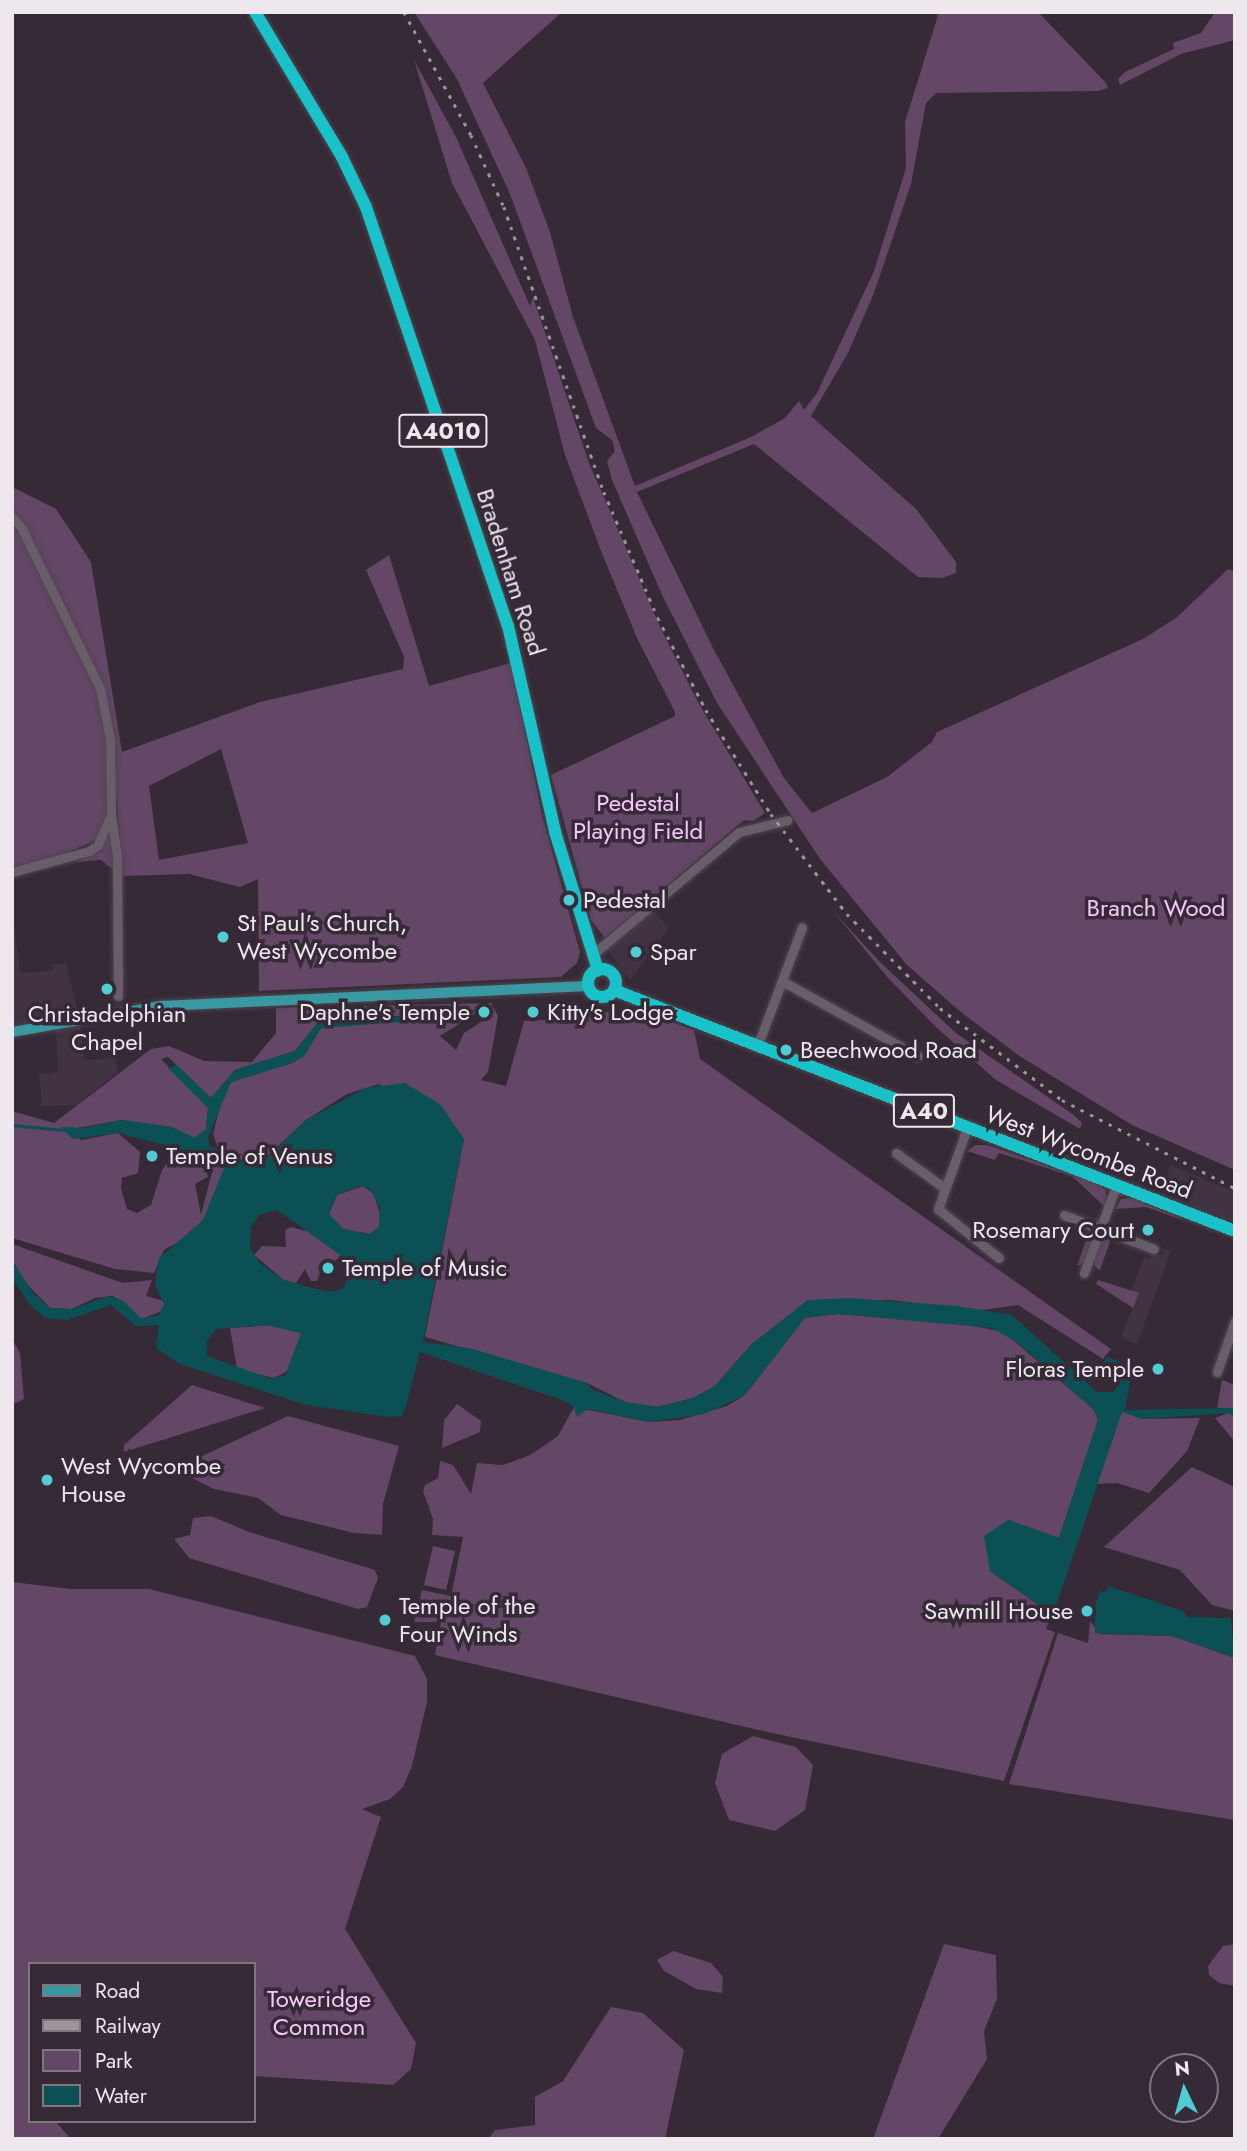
<!DOCTYPE html>
<style>
body{margin:0}
#map{position:relative;width:1247px;height:2151px;overflow:hidden;background:#352a35;font-family:Jost,sans-serif}
div>[style]{position:absolute}
.built>*{inset:0;background:#423342}
.green>*{inset:0;background:#644666}
.water>*{inset:0;background:#0b5054}
.stream>*{height:2.5px;margin:-1.25px;padding:0 1.25px;transform-origin:1.25px;border-radius:1.25px;background:#0b5054}
.roads{filter:drop-shadow(0 0 2px #4e464f) drop-shadow(0 0 2px #4e464f)}
.minor>*{height:9px;margin:-4.5px;padding:0 4.5px;transform-origin:4.5px;border-radius:4.5px;background:#695d6a}
.major>*{height:10px;margin:-5px;padding:0 5px;transform-origin:5px;border-radius:5px;background:#3999a3}
.highway>*{height:12px;margin:-6px;padding:0 6px;transform-origin:6px;border-radius:6px;background:#19c1c9}
.highway>.ring{margin:-6px;padding:0;box-sizing:content-box;background:none;border:12px solid #19c1c9;border-radius:50%}
.rail>*{height:2.5px;margin-top:-1.25px;transform-origin:0;background:repeating-linear-gradient(90deg,#9d949d 0 3.5px,transparent 0 10.5px)}
.dots>*{width:19px;height:19px;translate:-50% -50%;box-sizing:border-box;border:4px solid #352a35;border-radius:50%}
span{translate:-50% -50%;white-space:nowrap;text-align:center;line-height:1.15;-webkit-text-stroke:7px #352a35;paint-order:stroke}
.shield-label span{padding:2px 5px;background:#352a35;border:2px solid;border-radius:5px;-webkit-text-stroke-width:0}
.shield-label{font-size:23px;color:#eee7ee;font-weight:700}
.street-label{font-size:24px;color:#eee7ee}
.park-label{font-size:24px;color:#f8c7fb}
.poi-label{font-size:24px;color:#eee7ee}
.left{translate:0 -50%;text-align:left}
.right{translate:-100% -50%;text-align:right}
.frame{position:absolute;inset:0;border:14px solid #eee7ee;pointer-events:none}
.legend{position:absolute;left:28px;top:1962px;width:228px;height:161px;box-sizing:border-box;background:#352a35;border:2px solid #7f767f;margin:0;padding:9px 12px;list-style:none;font-size:21px;color:#eee7ee}
.legend li{display:flex;align-items:center;gap:14px;height:35px}
.legend b{width:35px;border:2px solid #7f767f}
.north{position:absolute;left:1149px;top:2053px;width:70px;height:70px;box-sizing:border-box;background:#352a35;border:2px solid #7f767f;border-radius:50%;rotate:355deg;font-size:19px;font-weight:700;line-height:28px;text-align:center;color:#eee7ee}
.north::after{content:'';display:block;margin:auto;width:24px;height:32px;background:#51ccd3;clip-path:polygon(50% 0,100% 100%,50% 72%,0 100%)}
</style>
<div id="map">
<div class="built">
<i style="clip-path:polygon(12px 908px,20px 973px,53px 970px,52px 964px,66px 963px,78px 1011px,12px 1025px)"></i>
<i style="clip-path:polygon(652px 909px,669px 928px,630px 981px,607px 949px)"></i>
<i style="clip-path:polygon(80px 1024px,84px 1060px,116px 1058px,117px 1073px,76px 1105px,42px 1106px,39px 1074px,58px 1072px,56px 1030px)"></i>
<i style="clip-path:polygon(1171px 1165px,1235px 1192px,1235px 1222px,1179px 1200px,1181px 1193px,1162px 1186px)"></i>
<i style="clip-path:polygon(1164px 1249px,1171px 1251px,1137px 1344px,1121px 1338px,1138px 1294px,1132px 1291px,1144px 1257px,1151px 1259px,1149px 1252px,1161px 1256px)"></i>
</div>
<div class="green">
<i style="clip-path:polygon(414px 12px,562px 12px,483px 83px,526px 168px,550px 232px,573px 317px,635px 486px,751px 437px,785px 418px,799px 401px,804px 410px,817px 393px,874px 271px,906px 168px,905px 122px,939px 12px,1038px 12px,1106px 83px,1108px 88px,1098px 91px,936px 93px,926px 103px,911px 184px,874px 293px,848px 353px,811px 416px,916px 509px,956px 562px,956px 573px,942px 578px,918px 577px,754px 444px,637px 492px,713px 648px,784px 778px,812px 813px,887px 777px,932px 742px,937px 732px,1143px 639px,1176px 618px,1228px 569px,1235px 571px,1235px 1170px,1132px 1125px,1021px 1057px,962px 1013px,907px 965px,820px 859px,717px 703px,663px 597px,612px 480px,607px 461px,615px 451px,612px 440px,596px 428px,510px 194px,457px 79px)"></i>
<i style="clip-path:polygon(1215px 12px,1235px 12px,1235px 40px,1181px 54px,1120px 85px,1118px 79px,1125px 72px,1174px 49px,1173px 43px,1201px 33px)"></i>
<i style="clip-path:polygon(414px 60px,456px 137px,530px 306px,533px 297px,589px 463px,660px 627px,699px 704px,765px 813px,753px 821px,744px 820px,605px 938px,591px 920px,551px 775px,675px 716px,675px 712px,637px 638px,601px 551px,565px 455px,535px 340px,452px 183px)"></i>
<i style="clip-path:polygon(evenodd,12px 487px,56px 509px,91px 562px,122px 752px,260px 702px,403px 669px,404px 657px,366px 570px,389px 555px,429px 686px,511px 663px,542px 815px,580px 952px,577px 963px,561px 977px,259px 991px,258px 879px,240px 887px,189px 874px,123px 876px,109px 707px,12px 515px,12px 487px,221px 749px,248px 843px,159px 860px,149px 786px,221px 749px)"></i>
<i style="clip-path:polygon(12px 517px,96px 686px,106px 740px,107px 788px,107px 812px,96px 840px,50px 860px,12px 867px)"></i>
<i style="clip-path:polygon(112px 827px,116px 872px,101px 860px,75px 862px,100px 851px)"></i>
<i style="clip-path:polygon(833px 911px,881px 963px,956px 1033px,1075px 1116px,1082px 1123px,1080px 1129px,996px 1080px,937px 1028px,888px 978px)"></i>
<i style="clip-path:polygon(evenodd,491px 1003px,498px 1016px,488px 1072px,481px 1080px,506px 1086px,524px 1021px,567px 1019px,569px 1003px,644px 1020px,640px 1011px,694px 1030px,700px 1059px,1111px 1349px,1103px 1359px,1018px 1305px,975px 1311px,891px 1300px,808px 1300px,752px 1344px,715px 1386px,693px 1398px,657px 1407px,625px 1402px,587px 1383px,425px 1337px,464px 1139px,379px 1084px,347px 1094px,306px 1120px,259px 1164px,244px 1164px,219px 1151px,213px 1134px,222px 1098px,231px 1082px,292px 1063px,304px 1056px,321px 1028px,465px 1012px,319px 1021px,295px 1051px,235px 1070px,211px 1098px,168px 1057px,161px 1059px,208px 1108px,206px 1129px,195px 1138px,171px 1127px,121px 1120px,72px 1129px,81px 1140px,118px 1133px,140px 1152px,138px 1173px,122px 1178px,121px 1188px,127px 1209px,137px 1213px,151px 1205px,162px 1170px,177px 1149px,200px 1157px,197px 1164px,204px 1169px,205px 1164px,225px 1168px,207px 1214px,192px 1234px,164px 1250px,154px 1273px,115px 1269px,12px 1238px,12px 1111px,54px 1123px,151px 1049px,169px 1046px,204px 1061px,252px 1062px,276px 1033px,276px 1008px,491px 1003px,489px 1011px,490px 1016px,464px 1033px,456px 1050px,440px 1036px,475px 1014px,489px 1011px,491px 1003px,206px 1170px,212px 1172px,201px 1215px,195px 1184px,208px 1177px,206px 1170px)"></i>
<i style="clip-path:polygon(975px 1145px,987px 1145px,1096px 1183px,1105px 1189px,1107px 1200px,1104px 1206px,1072px 1176px,999px 1153px,995px 1160px,967px 1151px)"></i>
<i style="clip-path:polygon(363px 1186px,374px 1194px,380px 1214px,379px 1227px,370px 1234px,343px 1229px,329px 1214px,337px 1195px)"></i>
<i style="clip-path:polygon(1132px 1198px,1183px 1219px,1183px 1220px,1146px 1207px,1115px 1209px,1121px 1199px)"></i>
<i style="clip-path:polygon(291px 1227px,313px 1233px,341px 1255px,334px 1262px,325px 1259px,317px 1281px,311px 1281px,305px 1269px,296px 1283px,284px 1280px,254px 1255px,262px 1246px,286px 1247px,285px 1230px)"></i>
<i style="clip-path:polygon(1090px 1229px,1096px 1235px,1084px 1263px,1077px 1266px)"></i>
<i style="clip-path:polygon(1112px 1236px,1100px 1270px,1096px 1268px,1093px 1261px,1102px 1240px)"></i>
<i style="clip-path:polygon(12px 1244px,123px 1283px,152px 1280px,146px 1296px,164px 1301px,164px 1310px,142px 1319px,113px 1296px,95px 1298px,72px 1309px,50px 1308px,26px 1283px,12px 1260px)"></i>
<i style="clip-path:polygon(1098px 1280px,1139px 1293px,1133px 1308px,1096px 1284px)"></i>
<i style="clip-path:polygon(838px 1314px,943px 1320px,1004px 1332px,1094px 1410px,1098px 1420px,1059px 1538px,1008px 1520px,990px 1571px,1051px 1614px,1046px 1629px,1055px 1632px,1004px 1781px,767px 1732px,435px 1655px,441px 1622px,414px 1622px,422px 1590px,451px 1596px,463px 1537px,432px 1535px,433px 1519px,423px 1491px,425px 1485px,438px 1478px,440px 1461px,453px 1465px,471px 1494px,477px 1463px,503px 1465px,530px 1455px,558px 1436px,574px 1407px,649px 1422px,680px 1420px,727px 1406px,745px 1395px,804px 1318px)"></i>
<i style="clip-path:polygon(272px 1325px,301px 1333px,290px 1370px,274px 1378px,237px 1369px,230px 1328px)"></i>
<i style="clip-path:polygon(12px 1339px,20px 1353px,24px 1399px,12px 1405px)"></i>
<i style="clip-path:polygon(1222px 1380px,1235px 1385px,1235px 1408px,1217px 1408px)"></i>
<i style="clip-path:polygon(192px 1385px,265px 1408px,124px 1452px,124px 1445px)"></i>
<i style="clip-path:polygon(457px 1404px,481px 1421px,480px 1432px,442px 1448px,444px 1420px)"></i>
<i style="clip-path:polygon(1122px 1411px,1142px 1419px,1200px 1418px,1187px 1451px,1149px 1493px,1117px 1483px,1097px 1484px)"></i>
<i style="clip-path:polygon(1228px 1413px,1235px 1417px,1235px 1442px,1215px 1418px)"></i>
<i style="clip-path:polygon(288px 1416px,399px 1446px,383px 1504px,382px 1535px,354px 1533px,281px 1515px,258px 1498px,214px 1489px,184px 1474px,181px 1469px,187px 1463px)"></i>
<i style="clip-path:polygon(1192px 1467px,1235px 1487px,1235px 1611px,1212px 1605px,1180px 1570px,1104px 1547px)"></i>
<i style="clip-path:polygon(211px 1516px,249px 1532px,375px 1570px,378px 1578px,367px 1607px,358px 1609px,189px 1558px,174px 1539px,190px 1535px,193px 1518px)"></i>
<i style="clip-path:polygon(433px 1546px,455px 1551px,446px 1590px,424px 1585px)"></i>
<i style="clip-path:polygon(12px 1582px,71px 1589px,149px 1589px,415px 1656px,427px 1679px,427px 1702px,412px 1766px,403px 1787px,390px 1799px,362px 1809px,381px 1817px,345px 1929px,416px 2043px,411px 2069px,393px 2085px,254px 2076px,254px 1964px,30px 1964px,30px 2121px,55px 2121px,71px 2139px,12px 2139px)"></i>
<i style="clip-path:polygon(1090px 1621px,1100px 1634px,1172px 1636px,1235px 1658px,1235px 1820px,1009px 1784px,1058px 1633px,1088px 1643px)"></i>
<i style="clip-path:polygon(753px 1736px,796px 1747px,813px 1765px,805px 1810px,775px 1831px,729px 1820px,715px 1783px,722px 1754px)"></i>
<i style="clip-path:polygon(944px 1944px,996px 1955px,997px 1999px,984px 2031px,987px 2059px,938px 2139px,873px 2139px)"></i>
<i style="clip-path:polygon(1235px 1944px,1235px 1986px,1219px 1983px,1209px 1975px,1208px 1966px,1223px 1946px)"></i>
<i style="clip-path:polygon(673px 1951px,711px 1963px,723px 1977px,722px 1993px,696px 1989px,664px 1971px,657px 1960px)"></i>
<i style="clip-path:polygon(611px 2007px,643px 2013px,684px 2050px,665px 2139px,488px 2139px,495px 2130px,535px 2125px,535px 2097px,563px 2081px)"></i>
</div>
<div class="water">
<i style="clip-path:polygon(evenodd,465px 1012px,467px 1017px,321px 1028px,304px 1056px,292px 1063px,231px 1082px,208px 1138px,210px 1146px,253px 1165px,264px 1161px,306px 1120px,365px 1088px,405px 1083px,441px 1105px,464px 1139px,423px 1342px,469px 1348px,587px 1383px,593px 1390px,625px 1402px,657px 1407px,693px 1398px,715px 1386px,752px 1344px,808px 1300px,848px 1298px,957px 1306px,1012px 1315px,1097px 1392px,1113px 1392px,1120px 1384px,1118px 1375px,1103px 1364px,1107px 1357px,1123px 1363px,1132px 1372px,1125px 1410px,1235px 1408px,1235px 1417px,1228px 1413px,1142px 1419px,1122px 1412px,1053px 1615px,990px 1571px,984px 1536px,1008px 1520px,1059px 1538px,1098px 1420px,1094px 1410px,1018px 1343px,992px 1328px,838px 1314px,805px 1318px,745px 1395px,704px 1414px,649px 1422px,588px 1409px,577px 1417px,574px 1407px,562px 1400px,420px 1352px,405px 1409px,401px 1416px,389px 1417px,306px 1405px,180px 1364px,156px 1348px,159px 1325px,136px 1326px,111px 1305px,67px 1320px,46px 1318px,31px 1306px,12px 1278px,12px 1260px,32px 1292px,50px 1308px,72px 1309px,109px 1296px,122px 1300px,142px 1319px,159px 1315px,164px 1304px,155px 1286px,159px 1258px,203px 1220px,224px 1168px,203px 1155px,118px 1133px,73px 1139px,61px 1127px,83px 1128px,121px 1120px,172px 1127px,195px 1138px,206px 1129px,208px 1108px,168px 1068px,177px 1065px,211px 1098px,235px 1070px,295px 1051px,319px 1021px,465px 1012px,360px 1186px,370px 1189px,380px 1208px,379px 1227px,370px 1234px,343px 1229px,329px 1214px,337px 1195px,360px 1186px,465px 1012px,277px 1210px,343px 1257px,351px 1267px,344px 1288px,332px 1292px,308px 1287px,284px 1280px,261px 1264px,250px 1249px,251px 1227px,259px 1215px,277px 1210px,465px 1012px,266px 1325px,301px 1333px,285px 1376px,269px 1378px,207px 1356px,207px 1341px,216px 1329px,266px 1325px)"></i>
<i style="clip-path:polygon(1108px 1586px,1183px 1611px,1187px 1617px,1231px 1618px,1235px 1658px,1172px 1636px,1095px 1633px,1095px 1606px,1100px 1591px,1106px 1593px)"></i>
</div>
<div class="stream">
<i style="left:12px;top:1125px;width:52px;rotate:5.5deg"></i>
</div>
<div class="roads">
<div class="minor">
<i style="left:12px;top:517px;width:13px;rotate:48deg"></i>
<i style="left:21px;top:527px;width:179px;rotate:63.9deg"></i>
<i style="left:100px;top:688px;width:52px;rotate:78.9deg"></i>
<i style="left:110px;top:739px;width:75px;rotate:89.2deg"></i>
<i style="left:111px;top:814px;width:34px;rotate:113deg"></i>
<i style="left:98px;top:845px;width:11px;rotate:146deg"></i>
<i style="left:89px;top:851px;width:80px;rotate:164.7deg"></i>
<i style="left:111px;top:814px;width:42px;rotate:81.9deg"></i>
<i style="left:117px;top:856px;width:140px;rotate:89.6deg"></i>
<i style="left:593px;top:954px;width:190px;rotate:-39.9deg"></i>
<i style="left:739px;top:832px;width:50px;rotate:-13.8deg"></i>
<i style="left:782px;top:981px;width:155px;rotate:28.9deg"></i>
<i style="left:757px;top:1047px;width:128px;rotate:-69.4deg"></i>
<i style="left:967px;top:1128px;width:86px;rotate:109.7deg"></i>
<i style="left:938px;top:1209px;width:78px;rotate:38.8deg"></i>
<i style="left:896px;top:1153px;width:58px;rotate:35.9deg"></i>
<i style="left:1064px;top:1215px;width:96px;rotate:20.7deg"></i>
<i style="left:1084px;top:1273px;width:93px;rotate:-69.8deg"></i>
<i style="left:1217px;top:1372px;width:54px;rotate:-70.6deg"></i>
</div>
<div class="major">
<i style="left:12px;top:1032px;width:151px;rotate:-9.9deg"></i>
<i style="left:161px;top:1006px;width:427px;rotate:-2.7deg"></i>
</div>
<div class="highway">
<i style="left:255px;top:12px;width:169px;rotate:59deg"></i>
<i style="left:342px;top:157px;width:55px;rotate:64.4deg"></i>
<i style="left:366px;top:207px;width:442px;rotate:71.3deg"></i>
<i style="left:508px;top:626px;width:211px;rotate:77.1deg"></i>
<i style="left:555px;top:832px;width:145px;rotate:72.7deg"></i>
<i class="ring" style="left:588px;top:969px;width:16px;height:16px"></i>
<i style="left:614px;top:990px;width:666px;rotate:21.21deg"></i>
</div>
</div>
<div class="rail">
<i style="left:404px;top:12px;width:140px;rotate:61.4deg"></i>
<i style="left:471px;top:135px;width:79px;rotate:65.4deg"></i>
<i style="left:504px;top:207px;width:302px;rotate:70.7deg"></i>
<i style="left:604px;top:492px;width:137px;rotate:66.8deg"></i>
<i style="left:658px;top:618px;width:104px;rotate:62.4deg"></i>
<i style="left:706px;top:710px;width:123px;rotate:58deg"></i>
<i style="left:771px;top:814px;width:126px;rotate:52.8deg"></i>
<i style="left:847px;top:914px;width:132px;rotate:45.3deg"></i>
<i style="left:940px;top:1008px;width:153px;rotate:37deg"></i>
<i style="left:1062px;top:1100px;width:194px;rotate:27deg"></i>
</div>
<div class="dots">
<i style="left:569px;top:900px;background:#51ccd3"></i>
<i style="left:223px;top:937px;background:#51ccd3"></i>
<i style="left:636px;top:952px;background:#51ccd3"></i>
<i style="left:107px;top:989px;background:#51ccd3"></i>
<i style="left:484px;top:1012px;background:#51ccd3"></i>
<i style="left:533px;top:1012px;background:#51ccd3"></i>
<i style="left:786px;top:1050px;background:#51ccd3"></i>
<i style="left:152px;top:1156px;background:#51ccd3"></i>
<i style="left:1148px;top:1230px;background:#51ccd3"></i>
<i style="left:328px;top:1268px;background:#51ccd3"></i>
<i style="left:1158px;top:1369px;background:#51ccd3"></i>
<i style="left:47px;top:1480px;background:#51ccd3"></i>
<i style="left:1087px;top:1611px;background:#51ccd3"></i>
<i style="left:385px;top:1620px;background:#51ccd3"></i>
</div>
<div class="shield-label">
<span style="left:443px;top:431px">A4010</span>
<span style="left:924px;top:1111px">A40</span>
</div>
<div class="street-label">
<span style="left:511px;top:572px;rotate:72deg">Bradenham Road</span>
<span style="left:1089px;top:1152px;rotate:21deg">West Wycombe Road</span>
</div>
<div class="park-label">
<span style="left:638px;top:817px">Pedestal<br>Playing Field</span>
<span style="left:1156px;top:908px">Branch Wood</span>
<span style="left:319px;top:2013px">Toweridge<br>Common</span>
</div>
<div class="poi-label">
<span class="left" style="left:583px;top:900px">Pedestal</span>
<span class="left" style="left:237px;top:937px">St Paul's Church,<br>West Wycombe</span>
<span class="left" style="left:650px;top:952px">Spar</span>
<span class="right" style="left:470px;top:1012px">Daphne's Temple</span>
<span class="left" style="left:547px;top:1012px">Kitty's Lodge</span>
<span style="left:107px;top:1028px">Christadelphian<br>Chapel</span>
<span class="left" style="left:800px;top:1050px">Beechwood Road</span>
<span class="left" style="left:166px;top:1156px">Temple of Venus</span>
<span class="right" style="left:1134px;top:1230px">Rosemary Court</span>
<span class="left" style="left:342px;top:1268px">Temple of Music</span>
<span class="right" style="left:1144px;top:1369px">Floras Temple</span>
<span class="left" style="left:61px;top:1480px">West Wycombe<br>House</span>
<span class="left" style="left:399px;top:1620px">Temple of the<br>Four Winds</span>
<span class="right" style="left:1073px;top:1611px">Sawmill House</span>
</div>
<div class="frame"></div>
<ul class="legend">
<li><b style="height:9px;background:#3999a3"></b>Road</li>
<li><b style="height:9px;background:#9d949d"></b>Railway</li>
<li><b style="height:19px;background:#644666"></b>Park</li>
<li><b style="height:19px;background:#0b5054"></b>Water</li>
</ul>
<div class="north">N</div>
</div>
